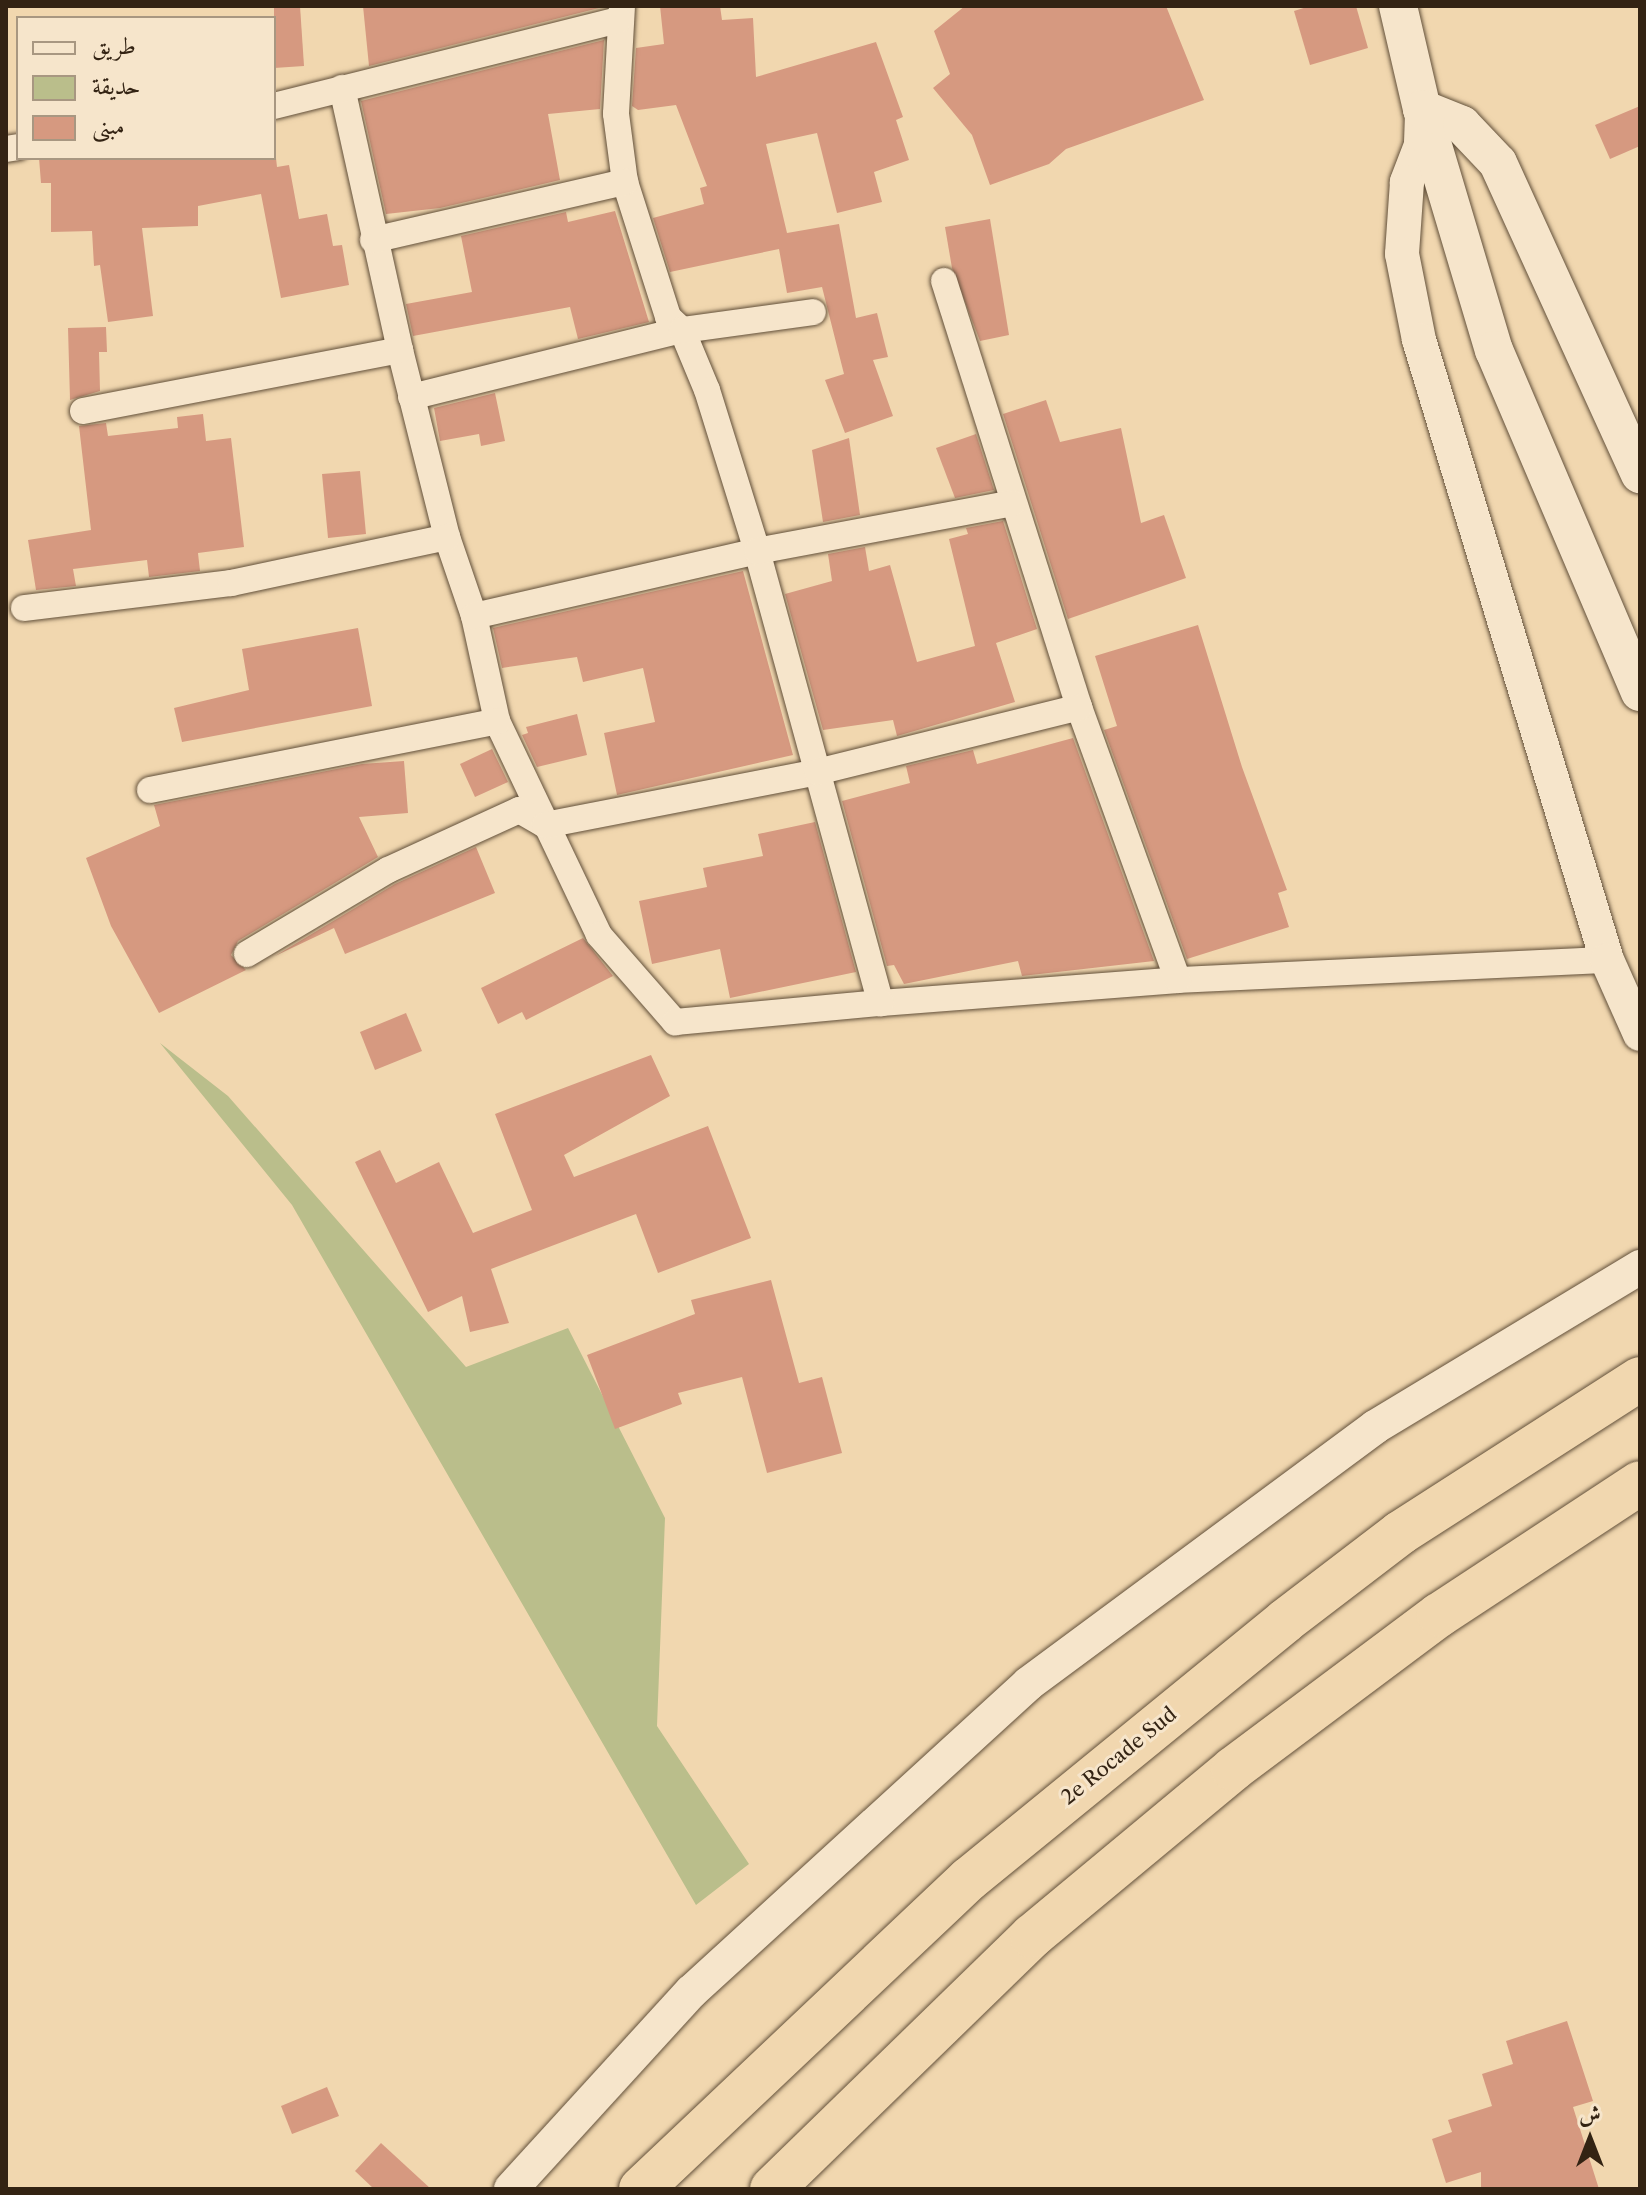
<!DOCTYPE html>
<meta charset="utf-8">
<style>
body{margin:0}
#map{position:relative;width:1646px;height:2195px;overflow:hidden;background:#f1d7af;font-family:"Libre Caslon Text",Amiri,serif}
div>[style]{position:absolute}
.green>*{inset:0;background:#babe8b}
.building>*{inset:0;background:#d69980}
.roads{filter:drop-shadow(0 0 2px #62503a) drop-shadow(0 0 2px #62503a)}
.minor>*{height:26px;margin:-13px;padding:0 13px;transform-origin:13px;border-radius:13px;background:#f6e5cb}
.tertiary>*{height:34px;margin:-17px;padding:0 17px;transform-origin:17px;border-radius:17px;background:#f6e5cb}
.secondary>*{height:38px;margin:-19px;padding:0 19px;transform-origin:19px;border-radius:19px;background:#f6e5cb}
.motorway>*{height:44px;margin:-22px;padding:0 22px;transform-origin:22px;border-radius:22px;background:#f1d7af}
span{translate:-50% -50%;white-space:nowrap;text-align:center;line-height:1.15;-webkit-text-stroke:6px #f6e5cb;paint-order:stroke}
.street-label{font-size:20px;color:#332313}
.frame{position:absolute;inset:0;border:8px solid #332313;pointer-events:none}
.legend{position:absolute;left:16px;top:16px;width:260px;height:144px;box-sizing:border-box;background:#f6e5cb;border:2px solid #a89781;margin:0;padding:10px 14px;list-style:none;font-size:24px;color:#332313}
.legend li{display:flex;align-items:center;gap:16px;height:40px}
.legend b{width:40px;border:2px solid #a89781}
.north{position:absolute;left:1550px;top:2099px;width:80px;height:80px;-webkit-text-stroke:6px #f6e5cb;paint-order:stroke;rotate:0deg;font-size:22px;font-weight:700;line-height:32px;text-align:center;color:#332313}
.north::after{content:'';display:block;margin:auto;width:28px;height:36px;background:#332313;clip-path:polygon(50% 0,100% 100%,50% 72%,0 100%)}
</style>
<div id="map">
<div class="green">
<i style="clip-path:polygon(160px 1043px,228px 1096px,466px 1367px,568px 1328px,665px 1518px,657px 1726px,749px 1864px,696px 1905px,292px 1205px)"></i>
</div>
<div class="building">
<i style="clip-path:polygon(274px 6px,300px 6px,304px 66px,274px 68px)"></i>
<i style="clip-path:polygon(363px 6px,602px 6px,603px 7px,369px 66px)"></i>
<i style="clip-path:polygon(660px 6px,720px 6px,722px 20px,753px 18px,756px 77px,876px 42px,903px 117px,896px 120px,909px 160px,874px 172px,882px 202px,837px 213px,817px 133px,766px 144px,787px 233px,839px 224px,856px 318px,877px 313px,888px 357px,873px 360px,893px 416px,845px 433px,825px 380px,844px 374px,822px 287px,787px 293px,779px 249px,670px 272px,653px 218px,704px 204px,700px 188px,707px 186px,676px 105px,638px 110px,632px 106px,636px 48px,664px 44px)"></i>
<i style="clip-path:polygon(965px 6px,1166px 6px,1204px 100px,1066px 149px,1049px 164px,990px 185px,972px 135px,933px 88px,950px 74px,934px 31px)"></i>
<i style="clip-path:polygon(1310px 6px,1356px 6px,1368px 48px,1310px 65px,1294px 11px)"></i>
<i style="clip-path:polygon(604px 40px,600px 109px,548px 114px,560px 180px,440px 208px,386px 214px,361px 101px)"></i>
<i style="clip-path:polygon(1640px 106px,1640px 146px,1610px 159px,1595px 125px)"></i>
<i style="clip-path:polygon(39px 158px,276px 158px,277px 167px,289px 165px,299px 219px,327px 214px,333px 246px,342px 245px,349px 285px,281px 298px,261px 194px,198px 206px,198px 226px,142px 228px,153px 316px,108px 322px,100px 265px,94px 266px,92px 231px,51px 232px,51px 183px,41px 183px)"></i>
<i style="clip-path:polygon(615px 211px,649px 322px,578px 339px,570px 307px,413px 336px,406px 304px,472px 292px,461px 236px,566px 212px,568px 222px)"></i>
<i style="clip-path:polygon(990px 219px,1009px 335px,980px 341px,952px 268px,945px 227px)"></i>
<i style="clip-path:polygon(106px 327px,107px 352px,99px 352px,100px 391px,70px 400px,68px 328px)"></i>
<i style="clip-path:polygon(495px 393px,505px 441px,481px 446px,479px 434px,440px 441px,434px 408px)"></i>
<i style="clip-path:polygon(1046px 400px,1060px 442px,1121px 428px,1141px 523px,1164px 515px,1186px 578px,1068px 619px,1003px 414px)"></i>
<i style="clip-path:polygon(203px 414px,206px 441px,231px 438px,244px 547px,198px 553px,200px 571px,149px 577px,147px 560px,73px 569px,76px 586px,36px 590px,28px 540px,91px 530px,79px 426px,106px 423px,108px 436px,178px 428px,177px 417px)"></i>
<i style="clip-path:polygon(976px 434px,994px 490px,955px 498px,936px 448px)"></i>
<i style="clip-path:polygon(849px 438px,860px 515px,823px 522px,812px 450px)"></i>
<i style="clip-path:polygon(360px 471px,366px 534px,328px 538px,322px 474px)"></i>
<i style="clip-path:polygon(1003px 521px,1037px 629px,996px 643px,1015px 702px,897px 736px,893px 720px,823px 730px,785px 594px,832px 581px,828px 554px,865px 547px,869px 571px,890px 565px,917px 662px,975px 646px,949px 539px,968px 534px,966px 528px)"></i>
<i style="clip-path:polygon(743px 571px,793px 755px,617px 795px,604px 733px,655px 722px,643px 668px,583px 682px,577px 657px,502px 668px,493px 628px)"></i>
<i style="clip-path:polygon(1198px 625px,1242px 767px,1287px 890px,1278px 893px,1289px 927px,1187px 959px,1104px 730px,1117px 726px,1095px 656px)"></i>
<i style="clip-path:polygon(358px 628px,372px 706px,182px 742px,174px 708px,249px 690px,242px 649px)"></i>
<i style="clip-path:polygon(577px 714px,587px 755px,537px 767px,522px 735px,528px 733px,526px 727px)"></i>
<i style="clip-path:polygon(1073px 738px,1154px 961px,1022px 976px,1018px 961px,904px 984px,894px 965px,887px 966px,842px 801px,910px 783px,906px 766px,973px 750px,977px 764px)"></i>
<i style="clip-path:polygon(492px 749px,508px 782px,475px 797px,460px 764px)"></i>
<i style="clip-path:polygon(404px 761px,408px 813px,359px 817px,378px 857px,238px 941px,231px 955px,246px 970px,159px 1013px,111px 926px,86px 858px,160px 826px,154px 805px,362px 764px)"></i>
<i style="clip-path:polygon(815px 822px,856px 972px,730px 998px,720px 949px,652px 964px,639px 901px,707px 887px,703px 868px,763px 856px,758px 834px)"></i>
<i style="clip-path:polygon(476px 847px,495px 893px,345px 954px,334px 928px,275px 956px,395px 884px)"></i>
<i style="clip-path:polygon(583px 938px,613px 976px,526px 1020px,522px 1012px,498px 1024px,481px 988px)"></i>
<i style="clip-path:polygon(406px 1013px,422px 1051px,375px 1070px,360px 1032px)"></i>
<i style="clip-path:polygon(651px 1055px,670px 1096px,564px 1155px,574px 1177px,708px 1126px,751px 1238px,658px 1273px,636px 1214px,491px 1269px,509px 1323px,470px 1332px,462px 1296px,428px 1312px,355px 1162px,380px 1150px,396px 1183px,439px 1162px,473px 1233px,532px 1210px,495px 1114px)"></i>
<i style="clip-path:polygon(771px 1280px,799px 1383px,822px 1377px,842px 1453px,767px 1473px,742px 1377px,678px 1393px,682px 1404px,615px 1429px,587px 1355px,695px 1314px,691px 1300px)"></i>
<i style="clip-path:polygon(1567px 2021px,1593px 2101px,1573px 2107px,1599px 2189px,1481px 2189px,1481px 2172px,1446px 2183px,1432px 2139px,1452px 2132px,1448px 2120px,1492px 2106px,1482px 2074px,1513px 2064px,1506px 2041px)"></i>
<i style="clip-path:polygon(327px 2087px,339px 2116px,292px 2134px,281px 2106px)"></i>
<i style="clip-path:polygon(381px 2143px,431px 2189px,374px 2189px,355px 2171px)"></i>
</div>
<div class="roads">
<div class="minor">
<i style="left:622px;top:6px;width:108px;rotate:93.2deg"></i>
<i style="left:616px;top:114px;width:69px;rotate:82.5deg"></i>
<i style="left:625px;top:182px;width:142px;rotate:72.3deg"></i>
<i style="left:668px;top:317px;width:19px;rotate:43deg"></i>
<i style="left:682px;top:330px;width:65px;rotate:67.4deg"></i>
<i style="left:707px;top:390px;width:169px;rotate:72.7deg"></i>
<i style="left:757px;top:551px;width:469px;rotate:74.7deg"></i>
<i style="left:881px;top:1003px;width:298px;rotate:-4.4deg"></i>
<i style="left:1178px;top:980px;width:429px;rotate:-2.7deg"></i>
<i style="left:342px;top:88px;width:268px;rotate:77.5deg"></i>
<i style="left:400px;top:350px;width:193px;rotate:75.9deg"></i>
<i style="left:447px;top:537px;width:83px;rotate:71.1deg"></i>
<i style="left:474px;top:616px;width:107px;rotate:77.6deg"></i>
<i style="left:497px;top:721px;width:237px;rotate:64.5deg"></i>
<i style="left:599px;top:935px;width:116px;rotate:48.9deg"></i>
<i style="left:675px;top:1022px;width:207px;rotate:-5.3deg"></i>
<i style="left:274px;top:106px;width:355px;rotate:-14deg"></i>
<i style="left:6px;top:149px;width:12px;rotate:-9deg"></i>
<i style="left:373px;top:240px;width:259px;rotate:-13deg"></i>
<i style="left:944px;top:281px;width:447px;rotate:72.4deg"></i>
<i style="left:1079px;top:707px;width:290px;rotate:70.1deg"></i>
<i style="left:411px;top:397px;width:279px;rotate:-13.9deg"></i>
<i style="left:682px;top:330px;width:132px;rotate:-7.8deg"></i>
<i style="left:83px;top:411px;width:323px;rotate:-10.9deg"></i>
<i style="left:24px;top:608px;width:209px;rotate:-6.9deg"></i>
<i style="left:231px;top:583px;width:221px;rotate:-12deg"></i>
<i style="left:474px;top:616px;width:290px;rotate:-12.9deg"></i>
<i style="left:757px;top:551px;width:260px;rotate:-10.6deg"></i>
<i style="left:150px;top:790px;width:354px;rotate:-11.2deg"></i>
<i style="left:247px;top:954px;width:164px;rotate:-30.8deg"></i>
<i style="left:388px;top:870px;width:144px;rotate:-24.6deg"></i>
<i style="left:519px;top:810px;width:30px;rotate:30deg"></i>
<i style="left:545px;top:825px;width:277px;rotate:-11deg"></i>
<i style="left:817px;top:772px;width:270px;rotate:-13.9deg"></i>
</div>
<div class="tertiary">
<i style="left:1422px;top:114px;width:31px;rotate:92deg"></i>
<i style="left:1421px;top:145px;width:40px;rotate:111deg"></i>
<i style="left:1407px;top:182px;width:72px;rotate:94deg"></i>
<i style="left:1402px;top:254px;width:88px;rotate:78.8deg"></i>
<i style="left:1419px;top:340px;width:648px;rotate:73.13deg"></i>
<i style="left:1607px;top:960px;width:81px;rotate:66deg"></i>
<i style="left:511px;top:2189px;width:267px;rotate:-47.6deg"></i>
<i style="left:691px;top:1992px;width:457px;rotate:-42.4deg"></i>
<i style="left:1028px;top:1684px;width:432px;rotate:-36.5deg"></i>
<i style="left:1375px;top:1427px;width:310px;rotate:-31.1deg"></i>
</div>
<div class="secondary">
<i style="left:1398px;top:6px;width:106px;rotate:76.9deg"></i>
<i style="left:1422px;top:109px;width:252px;rotate:73.4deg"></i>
<i style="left:1494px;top:350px;width:372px;rotate:66.9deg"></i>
<i style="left:1422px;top:109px;width:43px;rotate:21.8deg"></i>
<i style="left:1462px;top:125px;width:52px;rotate:46.5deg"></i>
<i style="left:1498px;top:163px;width:342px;rotate:65.5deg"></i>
</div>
<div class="motorway">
<i style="left:641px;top:2189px;width:451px;rotate:-43.4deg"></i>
<i style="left:969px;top:1879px;width:408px;rotate:-39.2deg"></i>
<i style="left:1285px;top:1621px;width:145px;rotate:-37.4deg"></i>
<i style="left:1400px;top:1533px;width:285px;rotate:-32.7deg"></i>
<i style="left:772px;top:2189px;width:363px;rotate:-44.2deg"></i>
<i style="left:1032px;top:1936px;width:261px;rotate:-39.7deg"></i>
<i style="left:1233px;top:1769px;width:257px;rotate:-36.8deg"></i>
<i style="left:1439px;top:1615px;width:240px;rotate:-33.3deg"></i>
</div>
</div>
<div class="street-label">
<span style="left:1119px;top:1756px;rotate:-39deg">2e Rocade Sud</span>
</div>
<div class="frame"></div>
<ul class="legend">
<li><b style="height:10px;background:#f6e5cb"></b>طريق</li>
<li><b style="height:22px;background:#babe8b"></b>حديقة</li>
<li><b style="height:22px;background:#d69980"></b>مبنى</li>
</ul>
<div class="north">ش</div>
</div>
